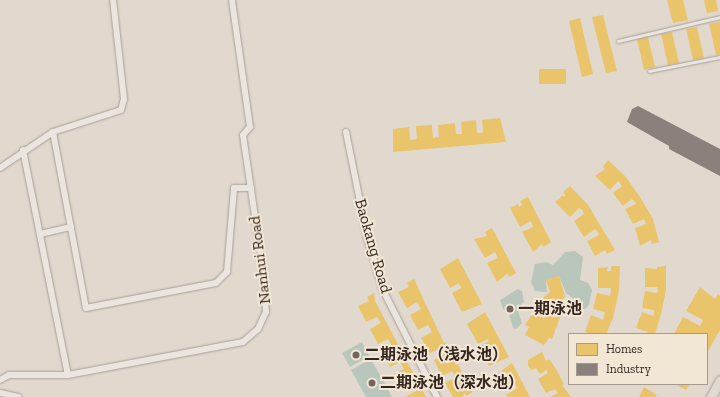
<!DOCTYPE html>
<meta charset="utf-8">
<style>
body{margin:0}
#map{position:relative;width:720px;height:397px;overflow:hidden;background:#e2d9ce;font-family:"Zilla Slab","Noto Sans SC",serif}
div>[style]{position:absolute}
.water>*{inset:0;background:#b9c6bc}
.homes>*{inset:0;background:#e9c46a}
.industry>*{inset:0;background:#8a817c}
.roads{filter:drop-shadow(0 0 1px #a79f97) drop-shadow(0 0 1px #a79f97)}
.service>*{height:3px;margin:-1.5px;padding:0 1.5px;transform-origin:1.5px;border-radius:1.5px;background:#eae5de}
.minor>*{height:6px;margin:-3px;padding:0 3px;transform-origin:3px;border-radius:3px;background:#eae5de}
.primary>*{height:9px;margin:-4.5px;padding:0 4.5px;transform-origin:4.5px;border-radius:4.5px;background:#e1dad1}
.dots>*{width:11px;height:11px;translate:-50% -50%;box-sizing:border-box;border:2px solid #f2e6d5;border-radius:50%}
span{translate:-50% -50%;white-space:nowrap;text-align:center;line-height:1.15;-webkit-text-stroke:4px #f2e6d5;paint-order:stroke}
.street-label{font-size:16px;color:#352720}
.poi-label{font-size:16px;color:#352720;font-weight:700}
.left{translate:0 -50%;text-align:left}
.legend{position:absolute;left:568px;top:333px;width:140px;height:52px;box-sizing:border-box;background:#f2e6d5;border:1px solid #a69a8d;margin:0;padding:5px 7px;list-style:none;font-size:12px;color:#352720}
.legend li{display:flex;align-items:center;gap:8px;height:20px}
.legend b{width:20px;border:1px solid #a69a8d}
</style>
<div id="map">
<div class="water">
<i style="clip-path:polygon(575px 251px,583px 257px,580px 280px,588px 283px,592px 290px,589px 305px,585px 309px,578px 308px,577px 302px,566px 293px,559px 276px,546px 280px,547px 292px,535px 291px,531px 282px,535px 264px,546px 262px,553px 265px,565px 252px)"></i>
<i style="clip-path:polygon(518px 289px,522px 291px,524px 302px,517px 308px,522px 323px,516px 329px,513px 328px,509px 314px,503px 309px,500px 300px)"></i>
<i style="clip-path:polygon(362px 342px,369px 356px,350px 367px,342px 353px)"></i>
<i style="clip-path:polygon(371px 359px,392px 397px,366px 397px,351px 370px)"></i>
</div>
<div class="homes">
<i style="clip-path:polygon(667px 0,683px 0,688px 20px,673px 23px)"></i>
<i style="clip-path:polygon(704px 0,716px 0,718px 11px,707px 13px)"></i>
<i style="clip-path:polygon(603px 15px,617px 71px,606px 73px,592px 17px)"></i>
<i style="clip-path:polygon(580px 18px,593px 74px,582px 77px,569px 21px)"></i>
<i style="clip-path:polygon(720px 22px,720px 54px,716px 55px,709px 24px)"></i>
<i style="clip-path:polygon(697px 27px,704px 58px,693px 60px,686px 29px)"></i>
<i style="clip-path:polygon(672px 32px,679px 63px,668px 65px,661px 34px)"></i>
<i style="clip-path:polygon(648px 37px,655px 67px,644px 70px,637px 39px)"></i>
<i style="clip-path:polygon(539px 69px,566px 69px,566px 84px,539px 84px)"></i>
<i style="clip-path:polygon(500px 118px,506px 142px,393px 152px,393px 129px,409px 127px,410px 140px,417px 139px,416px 126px,432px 125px,433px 138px,439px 137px,438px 125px,455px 123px,456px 134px,462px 134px,461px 122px,476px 120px,477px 133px,483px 133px,482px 120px)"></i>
<i style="clip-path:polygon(608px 160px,626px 177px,640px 197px,653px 219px,659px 242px,652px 244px,651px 240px,640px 246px,635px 228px,646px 224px,645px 221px,644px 219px,633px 224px,625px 209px,636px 204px,634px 201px,632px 199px,623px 206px,613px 193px,622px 186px,620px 183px,618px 181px,610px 190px,595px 176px,605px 169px,603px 167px)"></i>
<i style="clip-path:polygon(570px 186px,588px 205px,615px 250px,607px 254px,605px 250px,595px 256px,587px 241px,599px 235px,597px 231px,595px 229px,584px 237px,574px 221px,584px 214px,582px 210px,579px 208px,570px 217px,555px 202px,562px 196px,566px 196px,563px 192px)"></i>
<i style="clip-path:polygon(528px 197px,551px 242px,543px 247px,542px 244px,533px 252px,522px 232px,533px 227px,531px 221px,520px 227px,510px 208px,518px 204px,519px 207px,522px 205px,520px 201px)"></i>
<i style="clip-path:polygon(492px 228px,516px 273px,509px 277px,507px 274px,497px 282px,487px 263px,498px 258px,495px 252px,485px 258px,474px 239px,487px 236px,485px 232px)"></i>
<i style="clip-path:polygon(458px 258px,482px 304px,462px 312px,452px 293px,461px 288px,459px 283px,450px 288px,440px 269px)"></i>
<i style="clip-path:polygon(611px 266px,620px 266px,619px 291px,613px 318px,606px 334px,591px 334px,585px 332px,591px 315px,603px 320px,605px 312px,593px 309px,597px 293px,610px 296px,611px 291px,611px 288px,598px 288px,598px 268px,608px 267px,607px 271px,611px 271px)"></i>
<i style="clip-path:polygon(666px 266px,666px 290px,661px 314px,655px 334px,647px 334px,648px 332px,636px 328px,642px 312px,653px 316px,654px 313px,654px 310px,642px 308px,645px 291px,657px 293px,658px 290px,657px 287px,645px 287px,645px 268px,657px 269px,657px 267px)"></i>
<i style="clip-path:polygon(559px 276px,565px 296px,561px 302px,565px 304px,552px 339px,549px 338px,544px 345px,525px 335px,529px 327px,525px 325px,543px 298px,550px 292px,546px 280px)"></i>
<i style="clip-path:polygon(414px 279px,444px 343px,446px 342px,456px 365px,458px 364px,468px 387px,473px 392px,466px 396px,465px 393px,462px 397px,453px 397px,445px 383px,456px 377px,452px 371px,442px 376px,434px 360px,444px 355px,441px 348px,430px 353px,421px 338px,432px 332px,428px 325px,418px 330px,410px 315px,421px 309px,417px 302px,407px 308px,398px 292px,409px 287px,407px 283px)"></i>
<i style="clip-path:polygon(700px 287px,715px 299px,718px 294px,720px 296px,720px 330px,707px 353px,707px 334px,674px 334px,683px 317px,700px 326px,703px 320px,686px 311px)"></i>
<i style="clip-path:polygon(374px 293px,375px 301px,426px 397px,405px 397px,416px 391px,412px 385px,402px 390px,394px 374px,404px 369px,400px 362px,390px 367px,381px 352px,392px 346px,388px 339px,378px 344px,370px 329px,381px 323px,377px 317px,366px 322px,358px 306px,369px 301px,367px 297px)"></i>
<i style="clip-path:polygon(485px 312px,509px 357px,489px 366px,479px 347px,489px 341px,487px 339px,478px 344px,467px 324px)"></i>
<i style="clip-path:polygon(542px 352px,546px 361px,549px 359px,556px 369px,564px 384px,562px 385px,571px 397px,550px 397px,558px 393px,555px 389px,546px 393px,538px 379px,548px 373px,546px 370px,540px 374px,536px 368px,531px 370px,528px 365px,528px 360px)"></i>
<i style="clip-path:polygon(512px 363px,530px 397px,508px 397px,506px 395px,517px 388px,514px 383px,503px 389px,496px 375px)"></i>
<i style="clip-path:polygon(675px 384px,690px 384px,686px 390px)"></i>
<i style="clip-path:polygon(644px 387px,657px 395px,655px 397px,639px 397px)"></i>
</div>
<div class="industry">
<i style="clip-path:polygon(638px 106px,720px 149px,720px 176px,669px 149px,669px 146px,627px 122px,632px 109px)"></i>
</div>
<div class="roads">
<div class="service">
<i style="left:618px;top:41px;width:105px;rotate:-13.2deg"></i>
<i style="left:649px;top:71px;width:72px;rotate:-11.2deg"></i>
</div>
<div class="minor">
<i style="left:53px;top:132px;width:179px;rotate:79.4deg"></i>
<i style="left:86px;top:308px;width:132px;rotate:-10.9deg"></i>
<i style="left:216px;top:283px;width:16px;rotate:-45deg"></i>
<i style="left:227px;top:272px;width:84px;rotate:-85.2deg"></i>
<i style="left:234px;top:188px;width:17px"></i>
<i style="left:346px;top:132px;width:111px;rotate:78.6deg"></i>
<i style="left:368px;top:241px;width:51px;rotate:73deg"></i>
<i style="left:383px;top:290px;width:120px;rotate:63.2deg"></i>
<i style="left:23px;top:150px;width:229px;rotate:78.7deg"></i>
<i style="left:0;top:168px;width:64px;rotate:-34.2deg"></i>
<i style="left:53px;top:132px;width:71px;rotate:-17.9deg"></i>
<i style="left:121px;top:110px;width:11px;rotate:-75deg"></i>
<i style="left:124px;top:99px;width:100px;rotate:-96.3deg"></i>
<i style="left:40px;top:234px;width:32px;rotate:-13deg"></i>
<i style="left:0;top:380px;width:10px;rotate:-29deg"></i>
<i style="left:9px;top:375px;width:59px"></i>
<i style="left:68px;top:375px;width:178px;rotate:-10.7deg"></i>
<i style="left:243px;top:342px;width:20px;rotate:-41deg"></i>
<i style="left:258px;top:329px;width:19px;rotate:-65deg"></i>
<i style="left:266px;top:312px;width:48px;rotate:-94.8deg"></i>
<i style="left:262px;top:264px;width:130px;rotate:-98.4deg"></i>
<i style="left:243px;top:135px;width:11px;rotate:-49deg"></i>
<i style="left:250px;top:127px;width:128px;rotate:-98.1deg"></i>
<i style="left:1px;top:393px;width:18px;rotate:13deg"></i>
</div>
<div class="primary">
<i style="left:711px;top:397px;width:19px;rotate:-62deg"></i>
</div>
</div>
<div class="dots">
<i style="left:510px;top:309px;background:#72655d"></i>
<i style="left:356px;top:355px;background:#72655d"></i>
<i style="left:372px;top:383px;background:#72655d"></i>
</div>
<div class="street-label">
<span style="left:373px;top:246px;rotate:74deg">Baokang Road</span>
<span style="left:260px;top:260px;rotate:-97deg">Nanhui Road</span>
</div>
<div class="poi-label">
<span class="left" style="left:518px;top:309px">一期泳池</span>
<span class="left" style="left:364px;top:355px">二期泳池（浅水池）</span>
<span class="left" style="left:380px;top:383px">二期泳池（深水池）</span>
</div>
<ul class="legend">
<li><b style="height:11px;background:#e9c46a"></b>Homes</li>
<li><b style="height:11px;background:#8a817c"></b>Industry</li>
</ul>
</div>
